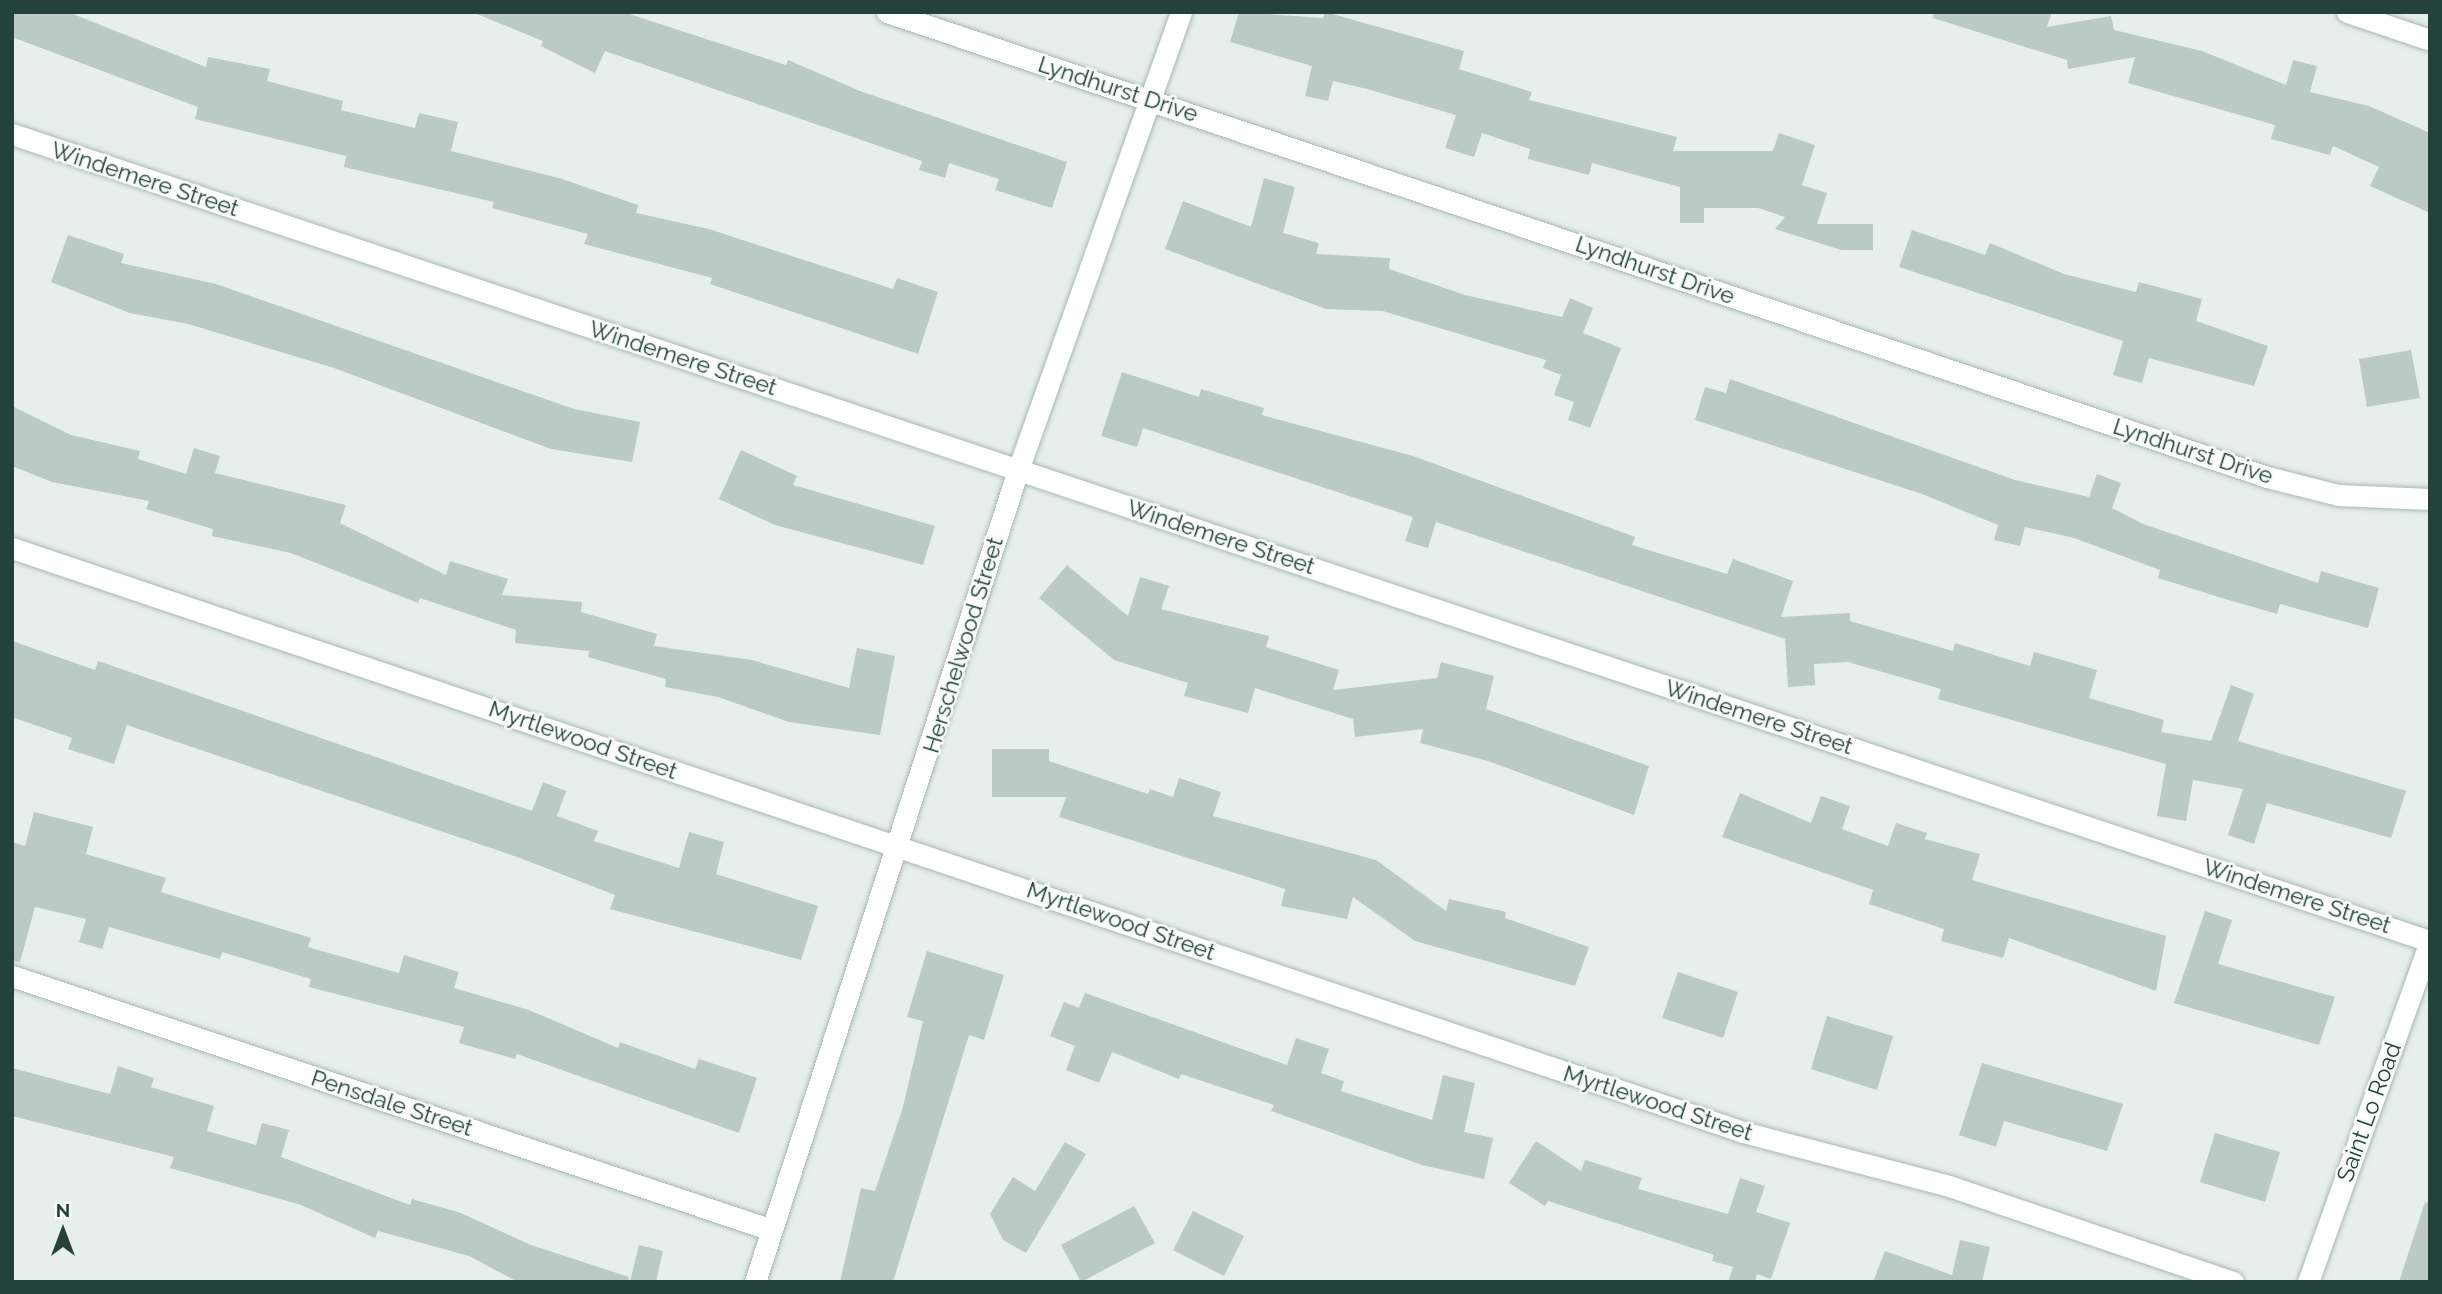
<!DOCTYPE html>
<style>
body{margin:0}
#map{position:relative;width:2442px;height:1294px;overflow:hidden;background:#e6efeb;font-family:Raleway,sans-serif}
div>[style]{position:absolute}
.building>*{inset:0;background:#bbcac4}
.roads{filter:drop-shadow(0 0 2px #a8b8b2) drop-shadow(0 0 2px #a8b8b2)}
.minor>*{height:21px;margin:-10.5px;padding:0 10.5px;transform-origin:10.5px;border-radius:10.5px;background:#fff}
span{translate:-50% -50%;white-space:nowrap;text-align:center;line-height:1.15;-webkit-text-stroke:5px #f7fbf9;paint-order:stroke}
.street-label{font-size:23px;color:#24423a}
.frame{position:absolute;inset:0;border:14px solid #24423a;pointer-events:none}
.north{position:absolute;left:28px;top:1196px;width:70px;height:70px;-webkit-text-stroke:5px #f7fbf9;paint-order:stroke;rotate:0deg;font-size:19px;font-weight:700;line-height:28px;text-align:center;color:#24423a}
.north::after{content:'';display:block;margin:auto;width:24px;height:32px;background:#24423a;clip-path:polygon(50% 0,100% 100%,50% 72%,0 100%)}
</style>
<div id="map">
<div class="building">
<i style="clip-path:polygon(12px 12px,68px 12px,206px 67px,208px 57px,270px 69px,267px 81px,343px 101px,341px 110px,415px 128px,419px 113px,458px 122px,451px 151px,559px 178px,638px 205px,636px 213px,709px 229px,893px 289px,897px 278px,938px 292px,918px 354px,710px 284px,712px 278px,584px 244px,588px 234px,492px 208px,494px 202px,344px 167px,346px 156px,195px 119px,198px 107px,12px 37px)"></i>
<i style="clip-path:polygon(472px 12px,623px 12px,786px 65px,788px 60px,860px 91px,1067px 162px,1052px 208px,995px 190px,999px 179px,949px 163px,945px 178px,919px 170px,922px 161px,605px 51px,595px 73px,541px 46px,543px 41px)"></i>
<i style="clip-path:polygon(1239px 12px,1323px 18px,1325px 12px,1464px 51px,1459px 69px,1532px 92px,1529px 100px,1677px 137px,1673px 151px,1773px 151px,1779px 133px,1815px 145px,1802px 185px,1827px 193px,1817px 224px,1873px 224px,1873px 250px,1841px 250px,1775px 229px,1785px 217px,1758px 208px,1704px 208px,1704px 223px,1680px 223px,1680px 187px,1592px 163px,1589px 175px,1528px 159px,1530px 149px,1482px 133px,1474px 157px,1445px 148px,1456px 115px,1367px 89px,1333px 81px,1328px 101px,1305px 96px,1312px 66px,1230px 42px)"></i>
<i style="clip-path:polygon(1934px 12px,2052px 12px,2047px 27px,2111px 16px,2114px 30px,2202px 51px,2286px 85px,2293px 60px,2317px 66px,2310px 92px,2369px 106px,2430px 133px,2430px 213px,2370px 186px,2379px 167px,2333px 146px,2330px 155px,2271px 139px,2275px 125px,2128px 83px,2135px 57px,2068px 69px,2067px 60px,1933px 18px)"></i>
<i style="clip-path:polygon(1264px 178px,1295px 187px,1283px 233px,1319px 243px,1316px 254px,1390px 258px,1389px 269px,1465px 295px,1562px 317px,1570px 298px,1593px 308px,1583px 333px,1621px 348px,1590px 428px,1568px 420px,1574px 402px,1554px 395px,1561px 375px,1543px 368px,1546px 360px,1383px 311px,1326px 309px,1165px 249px,1183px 201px,1251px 227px)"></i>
<i style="clip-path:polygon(1912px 230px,1985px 255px,1990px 243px,2064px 274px,2136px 292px,2139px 282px,2202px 299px,2196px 321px,2268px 346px,2254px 386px,2149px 358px,2142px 383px,2113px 375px,2123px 341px,1899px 267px)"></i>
<i style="clip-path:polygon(68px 235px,124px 254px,121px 263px,216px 284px,574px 409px,640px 422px,632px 462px,551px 449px,334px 368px,188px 324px,130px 313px,51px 282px)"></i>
<i style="clip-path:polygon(2411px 350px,2420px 398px,2367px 407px,2359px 359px)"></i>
<i style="clip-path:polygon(1122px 372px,1199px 397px,1201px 389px,1264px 408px,1262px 415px,1413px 456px,1635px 537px,1632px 545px,1727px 574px,1733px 559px,1793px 581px,1781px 617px,1850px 613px,1850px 621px,1953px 651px,1955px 643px,2030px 666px,2034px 652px,2097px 670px,2089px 698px,2164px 720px,2161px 732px,2211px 741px,2231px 685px,2254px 694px,2238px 741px,2406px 791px,2391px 838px,2267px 803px,2254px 844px,2228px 835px,2243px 789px,2193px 780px,2186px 821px,2157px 816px,2166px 764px,1938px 699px,1941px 689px,1848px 662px,1814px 664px,1815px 685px,1788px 687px,1785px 639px,1436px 522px,1428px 548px,1405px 541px,1413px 517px,1143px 428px,1137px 447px,1101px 436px)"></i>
<i style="clip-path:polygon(1730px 379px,2015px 480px,2089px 497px,2097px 474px,2121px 483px,2112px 508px,2143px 524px,2318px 583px,2321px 571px,2379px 588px,2368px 628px,2280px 604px,2277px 614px,2222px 598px,2158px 578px,2160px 570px,2074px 538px,2025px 527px,2020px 546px,1994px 540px,1998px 525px,1922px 494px,1695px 420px,1705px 387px,1726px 393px)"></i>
<i style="clip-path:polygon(12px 406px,71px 435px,140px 451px,138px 459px,186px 474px,194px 448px,220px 456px,215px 473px,346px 505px,340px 523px,446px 575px,450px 561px,508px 579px,502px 595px,582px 602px,581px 612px,657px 634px,654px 646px,752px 660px,849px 688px,857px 648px,895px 656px,880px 735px,789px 722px,718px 697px,665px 687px,666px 679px,588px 657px,589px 651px,515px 643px,516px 630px,420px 598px,418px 603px,291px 553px,212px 536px,213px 529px,146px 509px,149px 501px,52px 482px,12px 466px)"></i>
<i style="clip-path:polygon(741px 450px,797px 476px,793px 485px,935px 526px,923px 565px,775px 525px,719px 499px)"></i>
<i style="clip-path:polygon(1067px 565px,1128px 616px,1140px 577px,1169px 586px,1161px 609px,1269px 636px,1266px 647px,1339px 670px,1333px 690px,1437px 678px,1441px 662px,1494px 676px,1486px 709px,1649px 766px,1634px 815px,1488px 761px,1420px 743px,1423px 729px,1355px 737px,1353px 719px,1255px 688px,1248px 713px,1184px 696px,1188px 683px,1114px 660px,1039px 598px)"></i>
<i style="clip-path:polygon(12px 641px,95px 670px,98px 661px,532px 811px,543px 782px,566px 791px,557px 816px,598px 831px,594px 841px,679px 868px,689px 832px,724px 842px,716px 874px,818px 906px,801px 960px,610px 909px,615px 895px,520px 858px,127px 725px,114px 764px,68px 749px,72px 738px,12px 717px)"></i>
<i style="clip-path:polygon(992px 749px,1049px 749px,1049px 761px,1148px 794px,1150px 789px,1173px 797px,1179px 778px,1221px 792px,1213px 816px,1376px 860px,1446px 911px,1449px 899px,1506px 912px,1505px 918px,1589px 947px,1575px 986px,1415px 941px,1353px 897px,1347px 919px,1281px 906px,1285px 889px,1059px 817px,1066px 797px,992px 797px)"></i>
<i style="clip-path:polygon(1740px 793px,1811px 823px,1821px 796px,1850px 806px,1842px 829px,1888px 846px,1896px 823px,1927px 833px,1925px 839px,1980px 854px,1972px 880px,2166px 936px,2156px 991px,2009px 938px,2003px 958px,1941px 941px,1944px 929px,1869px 904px,1873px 890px,1722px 837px)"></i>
<i style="clip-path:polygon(34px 812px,93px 827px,86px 854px,166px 878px,161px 892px,311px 938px,308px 947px,399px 973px,404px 955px,459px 972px,454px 988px,529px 1010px,618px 1048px,620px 1042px,695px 1069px,699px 1059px,757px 1078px,739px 1133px,517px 1054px,515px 1059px,459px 1043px,464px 1027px,309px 987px,311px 979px,222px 952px,220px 959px,109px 927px,102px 949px,79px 942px,86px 919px,35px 907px,20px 962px,12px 961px,12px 842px,25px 846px)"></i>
<i style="clip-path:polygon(2205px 911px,2232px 920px,2218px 964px,2335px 997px,2319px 1045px,2174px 1003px)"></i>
<i style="clip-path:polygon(927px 951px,1004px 975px,984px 1040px,969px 1035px,893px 1282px,840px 1282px,861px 1188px,875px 1191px,903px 1107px,923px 1021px,907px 1017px)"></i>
<i style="clip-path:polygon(1678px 972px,1738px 992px,1723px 1038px,1662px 1018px)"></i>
<i style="clip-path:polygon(1085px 993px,1287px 1065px,1296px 1038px,1329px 1049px,1321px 1073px,1344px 1081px,1341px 1091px,1432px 1120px,1443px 1075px,1475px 1083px,1464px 1132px,1493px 1138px,1484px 1179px,1422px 1165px,1271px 1111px,1274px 1105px,1181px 1074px,1179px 1079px,1112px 1052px,1099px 1083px,1066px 1070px,1075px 1046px,1050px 1036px,1064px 1002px,1079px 1008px)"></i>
<i style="clip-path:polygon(1827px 1016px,1893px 1036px,1877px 1090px,1811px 1069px)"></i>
<i style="clip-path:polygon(1982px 1063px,2123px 1104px,2107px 1151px,2004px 1121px,1996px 1147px,1959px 1135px)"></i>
<i style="clip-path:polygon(118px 1066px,154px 1078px,151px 1087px,214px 1106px,207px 1131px,256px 1145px,262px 1123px,289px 1130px,281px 1157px,410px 1205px,412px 1199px,461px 1213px,531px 1245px,629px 1277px,628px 1282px,518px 1282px,469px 1256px,378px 1231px,375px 1238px,301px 1205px,170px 1168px,174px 1157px,12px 1116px,12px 1068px,110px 1094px)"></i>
<i style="clip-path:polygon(2215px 1133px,2280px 1152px,2265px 1202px,2200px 1182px)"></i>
<i style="clip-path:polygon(1536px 1141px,1581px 1171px,1585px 1160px,1642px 1178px,1638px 1189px,1728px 1214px,1740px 1178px,1765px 1186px,1756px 1212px,1790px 1223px,1771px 1279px,1757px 1274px,1755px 1282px,1728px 1282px,1733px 1267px,1712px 1261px,1714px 1255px,1548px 1201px,1545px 1206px,1509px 1183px)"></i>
<i style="clip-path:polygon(1065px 1142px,1086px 1154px,1026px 1253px,1003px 1240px,990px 1214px,1013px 1177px,1035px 1191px)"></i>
<i style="clip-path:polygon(2425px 1202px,2430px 1203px,2430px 1282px,2399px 1282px)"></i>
<i style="clip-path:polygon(1134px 1206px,1155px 1243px,1081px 1282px,1061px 1245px)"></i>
<i style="clip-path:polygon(1193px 1211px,1244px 1236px,1224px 1276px,1173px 1250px)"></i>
<i style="clip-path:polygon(1960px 1240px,1990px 1247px,1982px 1282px,1873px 1282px,1885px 1251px,1952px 1275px)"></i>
<i style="clip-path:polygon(639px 1245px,663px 1251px,656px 1282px,630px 1282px)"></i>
</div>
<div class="roads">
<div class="minor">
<i style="left:887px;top:12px;width:1456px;rotate:18.62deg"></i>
<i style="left:2267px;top:477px;width:73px;rotate:14.2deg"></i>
<i style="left:2338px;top:495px;width:92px;rotate:2.5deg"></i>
<i style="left:2347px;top:12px;width:88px;rotate:18.6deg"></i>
<i style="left:12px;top:134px;width:2549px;rotate:18.46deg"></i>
<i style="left:12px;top:548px;width:1827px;rotate:18.64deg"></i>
<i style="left:1743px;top:1132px;width:213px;rotate:14.7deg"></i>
<i style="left:1949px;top:1186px;width:300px;rotate:18.7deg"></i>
<i style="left:12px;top:976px;width:801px;rotate:18.48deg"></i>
<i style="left:755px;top:1282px;width:854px;rotate:-72.05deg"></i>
<i style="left:1018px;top:470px;width:486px;rotate:-70.4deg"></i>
<i style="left:2308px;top:1282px;width:362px;rotate:-70.3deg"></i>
</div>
</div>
<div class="street-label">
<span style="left:1118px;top:89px;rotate:18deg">Lyndhurst Drive</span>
<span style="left:145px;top:179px;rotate:18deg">Windemere Street</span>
<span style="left:1655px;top:270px;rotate:19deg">Lyndhurst Drive</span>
<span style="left:683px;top:358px;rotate:18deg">Windemere Street</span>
<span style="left:2193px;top:451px;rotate:18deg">Lyndhurst Drive</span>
<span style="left:1221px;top:537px;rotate:18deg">Windemere Street</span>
<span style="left:963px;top:645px;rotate:-73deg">Herschelwood Street</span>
<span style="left:1759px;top:717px;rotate:18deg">Windemere Street</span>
<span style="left:583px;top:740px;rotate:19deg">Myrtlewood Street</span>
<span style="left:2297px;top:896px;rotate:18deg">Windemere Street</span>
<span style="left:1121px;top:921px;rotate:19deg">Myrtlewood Street</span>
<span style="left:392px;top:1103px;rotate:18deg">Pensdale Street</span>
<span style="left:1658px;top:1103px;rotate:18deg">Myrtlewood Street</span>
<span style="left:2369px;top:1112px;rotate:-70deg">Saint Lo Road</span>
</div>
<div class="frame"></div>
<div class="north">N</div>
</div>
